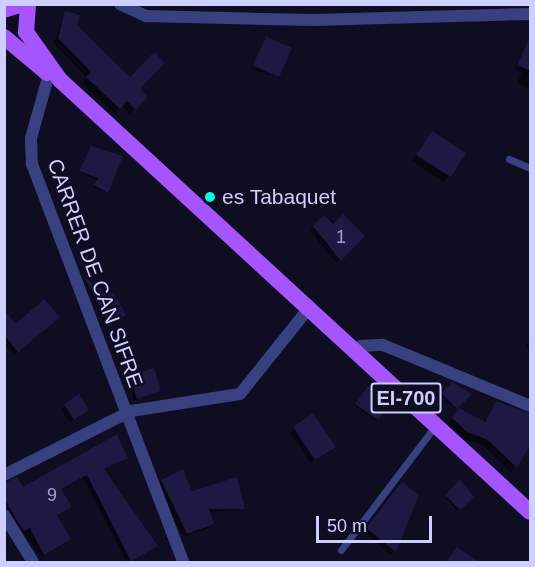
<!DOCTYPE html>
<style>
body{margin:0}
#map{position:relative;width:535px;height:567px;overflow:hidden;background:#0e0d21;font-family:Helvetica,sans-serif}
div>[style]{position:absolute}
.shadow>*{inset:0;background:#0007}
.building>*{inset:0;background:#1c1942}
.service>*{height:7px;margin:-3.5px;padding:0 3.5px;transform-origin:3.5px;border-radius:3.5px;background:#384080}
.minor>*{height:12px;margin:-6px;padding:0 6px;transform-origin:6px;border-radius:6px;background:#384080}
.primary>*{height:16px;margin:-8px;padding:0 8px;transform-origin:8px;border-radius:8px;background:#a655fe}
.dots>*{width:16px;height:16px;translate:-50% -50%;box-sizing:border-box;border:3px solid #0e0d21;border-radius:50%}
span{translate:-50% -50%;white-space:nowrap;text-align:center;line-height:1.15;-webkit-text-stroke:4.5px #0e0d21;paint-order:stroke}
.number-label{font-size:18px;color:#a1a2d0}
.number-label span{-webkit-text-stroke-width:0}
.shield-label span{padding:2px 4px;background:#0e0d21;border:2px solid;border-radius:4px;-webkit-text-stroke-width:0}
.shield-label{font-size:20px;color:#cdcfff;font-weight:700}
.poi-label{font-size:21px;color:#cdcfff}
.left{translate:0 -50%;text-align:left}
.street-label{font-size:21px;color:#cdcfff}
.frame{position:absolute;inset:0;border:6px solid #cdcfff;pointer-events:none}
.scale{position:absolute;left:316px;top:516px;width:116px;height:27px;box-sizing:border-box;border:3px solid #cdcfff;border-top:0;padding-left:8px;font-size:18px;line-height:21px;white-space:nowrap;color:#cdcfff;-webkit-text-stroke:4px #0e0d21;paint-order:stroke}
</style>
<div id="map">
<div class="shadow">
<i style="clip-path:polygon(65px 13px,146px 97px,130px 114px,121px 105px,114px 113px,82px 83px,87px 78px,54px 43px)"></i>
<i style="clip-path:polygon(524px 51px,530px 53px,530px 89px,517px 83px,522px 72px,514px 69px)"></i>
<i style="clip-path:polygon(252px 66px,277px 77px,250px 69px)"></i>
<i style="clip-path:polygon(432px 133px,464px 153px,444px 182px,412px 161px)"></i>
<i style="clip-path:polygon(90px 150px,107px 192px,105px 193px,94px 187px,97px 180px,79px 172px)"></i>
<i style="clip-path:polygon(324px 217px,363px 236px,336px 263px,310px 231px)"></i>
<i style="clip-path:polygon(83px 277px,124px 315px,120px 318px,105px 327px)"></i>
<i style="clip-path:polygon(54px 321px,14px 354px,4px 343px,4px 322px,15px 326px)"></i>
<i style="clip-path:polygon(530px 340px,530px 350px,526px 346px)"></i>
<i style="clip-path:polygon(131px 377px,160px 390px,133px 401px)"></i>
<i style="clip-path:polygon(452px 384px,470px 394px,455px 409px,441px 396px)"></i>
<i style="clip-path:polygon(368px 388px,389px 403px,375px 421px,355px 406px)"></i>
<i style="clip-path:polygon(496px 402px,530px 440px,511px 473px,483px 445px,461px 438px,448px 424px,454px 416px,483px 423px)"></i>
<i style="clip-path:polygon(65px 405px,83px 413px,70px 422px,61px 409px)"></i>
<i style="clip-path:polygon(313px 416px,330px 450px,311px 463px,290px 432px)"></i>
<i style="clip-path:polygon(126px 458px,103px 471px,156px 546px,127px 562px,83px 478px,60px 490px,70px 507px,56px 516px,69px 539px,41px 557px,4px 504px,4px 485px,22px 489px)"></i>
<i style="clip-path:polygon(161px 481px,191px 492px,243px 508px,209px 513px,212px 524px,208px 528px,183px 537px,157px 485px)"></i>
<i style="clip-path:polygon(460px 482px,472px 497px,458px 511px,445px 497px)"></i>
<i style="clip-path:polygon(399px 488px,417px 495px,391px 555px,364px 532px)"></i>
</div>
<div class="building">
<i style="clip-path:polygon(65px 11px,80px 15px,77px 25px,130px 77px,154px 52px,165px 63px,140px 89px,148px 97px,136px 110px,127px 101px,120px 109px,86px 77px,91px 72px,58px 38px)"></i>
<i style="clip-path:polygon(531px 35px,531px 71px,517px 65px)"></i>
<i style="clip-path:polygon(266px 36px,292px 48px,279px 77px,253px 65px)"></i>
<i style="clip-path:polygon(432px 131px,466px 153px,451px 177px,416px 155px)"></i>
<i style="clip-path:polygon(91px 146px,123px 156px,108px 193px,94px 185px,98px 178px,79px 171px)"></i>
<i style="clip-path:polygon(343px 214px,365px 236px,341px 261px,313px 226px,324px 215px,333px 224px)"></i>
<i style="clip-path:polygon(83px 275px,107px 295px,113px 292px,126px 315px,109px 325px)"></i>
<i style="clip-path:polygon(44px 299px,60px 317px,18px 352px,4px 335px,4px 310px,16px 324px)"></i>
<i style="clip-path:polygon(154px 368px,161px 391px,137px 399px,130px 376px)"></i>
<i style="clip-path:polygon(452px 382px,472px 394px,457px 409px,441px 393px)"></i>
<i style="clip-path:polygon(368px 386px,391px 403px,378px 420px,355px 404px)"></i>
<i style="clip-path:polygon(79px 394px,89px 410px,74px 420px,64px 404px)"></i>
<i style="clip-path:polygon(496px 401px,531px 414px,531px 443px,517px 468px,488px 440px,467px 432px,452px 418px,459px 408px,485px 422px)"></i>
<i style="clip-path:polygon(313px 413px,336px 447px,315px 460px,293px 427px)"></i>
<i style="clip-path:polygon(117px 434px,128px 458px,104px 469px,158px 546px,131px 561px,87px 475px,61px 489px,72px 507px,57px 515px,71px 539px,44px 555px,30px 528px,24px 531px,16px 519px,4px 498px,4px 483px,17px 477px,23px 487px)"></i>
<i style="clip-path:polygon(183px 469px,192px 491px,237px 477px,245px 509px,209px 509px,214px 524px,187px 534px,161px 480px)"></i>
<i style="clip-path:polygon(460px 479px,474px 497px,460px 510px,445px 495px)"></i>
<i style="clip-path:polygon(402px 482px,419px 495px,396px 552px,366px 528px)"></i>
<i style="clip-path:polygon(457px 547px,479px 562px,446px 562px)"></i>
</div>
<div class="service">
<i style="left:509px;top:159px;width:23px;rotate:23deg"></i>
<i style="left:341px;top:550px;width:157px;rotate:-52.8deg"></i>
</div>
<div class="minor">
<i style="left:120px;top:4px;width:29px;rotate:25deg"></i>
<i style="left:146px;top:16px;width:167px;rotate:1.4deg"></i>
<i style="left:313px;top:20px;width:217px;rotate:-1.6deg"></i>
<i style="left:49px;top:74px;width:66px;rotate:105.7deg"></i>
<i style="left:31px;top:138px;width:26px;rotate:88deg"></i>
<i style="left:32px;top:164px;width:426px;rotate:69.2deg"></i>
<i style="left:356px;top:351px;width:7px;rotate:-45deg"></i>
<i style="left:361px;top:346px;width:22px;rotate:-3deg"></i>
<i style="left:383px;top:345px;width:159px;rotate:22.5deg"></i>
<i style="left:4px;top:475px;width:142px;rotate:-26.7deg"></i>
<i style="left:131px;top:411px;width:110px;rotate:-8.9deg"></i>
<i style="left:240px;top:394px;width:109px;rotate:-51.3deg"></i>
<i style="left:4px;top:515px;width:55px;rotate:58.3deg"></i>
</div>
<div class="primary">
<i style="left:28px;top:4px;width:28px;rotate:94deg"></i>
<i style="left:26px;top:32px;width:59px;rotate:54.7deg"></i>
<i style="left:60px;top:80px;width:638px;rotate:42.59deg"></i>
<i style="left:4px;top:10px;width:20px;rotate:-18deg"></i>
<i style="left:4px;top:37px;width:56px;rotate:39.9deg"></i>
</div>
<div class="dots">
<i style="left:210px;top:197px;background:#02f6ea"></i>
</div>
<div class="number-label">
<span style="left:341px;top:237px">1</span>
<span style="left:52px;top:495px">9</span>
</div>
<div class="shield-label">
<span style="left:406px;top:398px">EI-700</span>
</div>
<div class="poi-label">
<span class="left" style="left:222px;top:197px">es Tabaquet</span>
</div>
<div class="street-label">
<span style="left:95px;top:273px;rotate:70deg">CARRER DE CAN SIFRE</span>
</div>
<div class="frame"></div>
<div class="scale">50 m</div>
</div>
